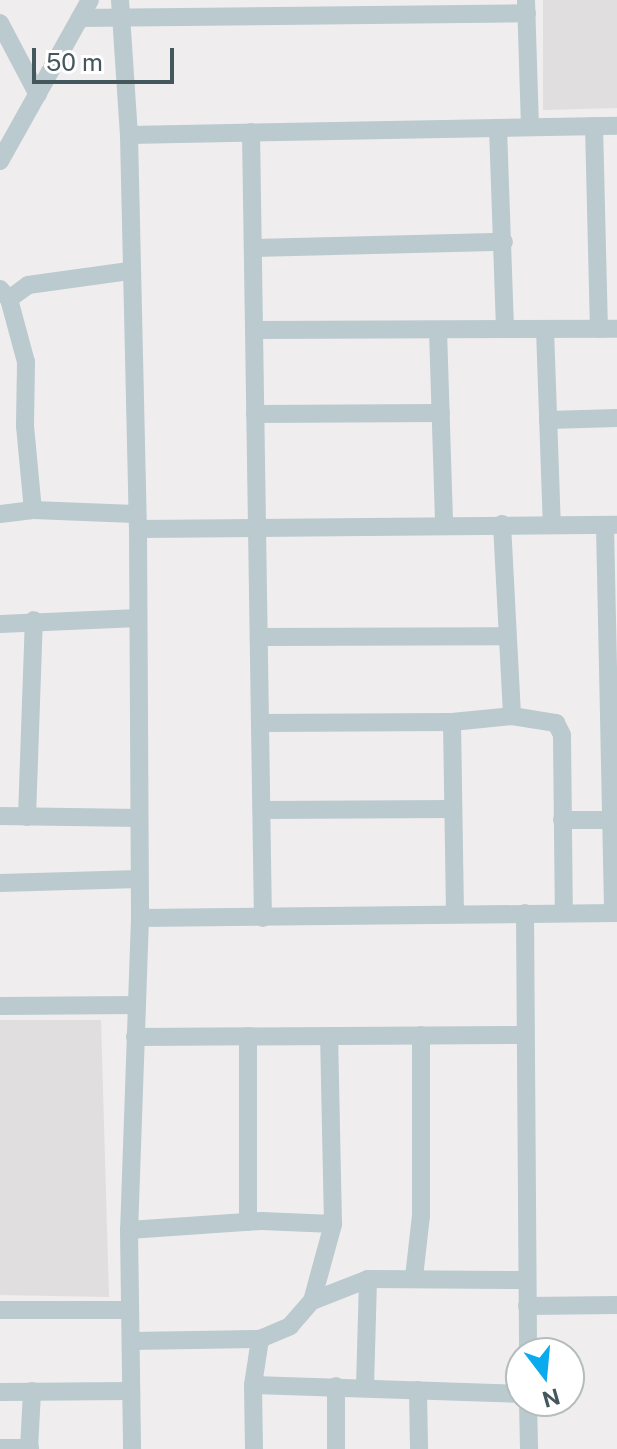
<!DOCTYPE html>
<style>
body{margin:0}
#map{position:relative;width:617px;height:1449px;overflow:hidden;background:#f0edee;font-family:"Public Sans",sans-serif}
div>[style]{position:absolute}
.education>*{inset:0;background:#e1dee0}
.minor>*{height:18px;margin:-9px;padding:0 9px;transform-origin:9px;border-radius:9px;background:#bacace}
span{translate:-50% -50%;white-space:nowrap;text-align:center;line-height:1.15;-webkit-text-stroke:6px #fff;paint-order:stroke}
.north{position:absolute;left:505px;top:1337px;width:80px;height:80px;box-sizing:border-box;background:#fff;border:2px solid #b4bcbe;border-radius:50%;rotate:164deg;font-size:22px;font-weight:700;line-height:32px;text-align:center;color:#44575c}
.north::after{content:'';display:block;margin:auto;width:28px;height:36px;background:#09abee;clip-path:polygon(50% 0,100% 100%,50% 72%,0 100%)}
.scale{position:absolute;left:32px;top:48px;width:142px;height:36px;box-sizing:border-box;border:4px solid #44575c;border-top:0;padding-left:10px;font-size:24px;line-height:28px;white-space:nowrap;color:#44575c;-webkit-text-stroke:6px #fff;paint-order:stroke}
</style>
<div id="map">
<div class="education">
<i style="clip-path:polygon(543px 0,617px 0,617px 108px,543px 110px)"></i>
<i style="clip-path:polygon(0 1020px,101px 1020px,109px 1297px,0 1295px)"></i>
</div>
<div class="minor">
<i style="left:120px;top:0;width:135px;rotate:86.2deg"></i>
<i style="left:129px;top:135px;width:394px;rotate:88.7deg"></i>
<i style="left:138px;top:529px;width:389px;rotate:89.7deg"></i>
<i style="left:140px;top:918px;width:312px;rotate:92deg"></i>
<i style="left:129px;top:1230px;width:219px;rotate:89.2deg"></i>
<i style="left:526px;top:0;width:127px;rotate:88.2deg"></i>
<i style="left:80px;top:18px;width:447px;rotate:-0.6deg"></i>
<i style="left:0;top:23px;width:81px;rotate:62.2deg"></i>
<i style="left:594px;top:126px;width:203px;rotate:88.6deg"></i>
<i style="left:498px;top:128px;width:201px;rotate:88deg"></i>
<i style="left:251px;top:132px;width:786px;rotate:89.13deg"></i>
<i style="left:129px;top:135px;width:488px;rotate:-1.1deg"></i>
<i style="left:0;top:161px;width:184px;rotate:-60.8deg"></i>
<i style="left:253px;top:248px;width:251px;rotate:-1.4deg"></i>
<i style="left:0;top:289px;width:13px;rotate:48deg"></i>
<i style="left:9px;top:299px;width:65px;rotate:74.9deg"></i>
<i style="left:26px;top:362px;width:64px;rotate:90.9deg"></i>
<i style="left:25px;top:426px;width:84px;rotate:84.6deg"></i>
<i style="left:33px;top:510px;width:102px;rotate:2.2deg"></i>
<i style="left:9px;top:299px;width:24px;rotate:-36deg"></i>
<i style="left:28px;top:285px;width:102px;rotate:-7.9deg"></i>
<i style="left:545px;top:329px;width:196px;rotate:88deg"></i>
<i style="left:254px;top:330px;width:363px;rotate:-0.2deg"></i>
<i style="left:438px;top:330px;width:196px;rotate:88.2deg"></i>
<i style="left:255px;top:414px;width:186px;rotate:-0.3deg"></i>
<i style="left:548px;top:420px;width:69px;rotate:-1.7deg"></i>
<i style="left:0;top:514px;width:33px;rotate:-7deg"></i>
<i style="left:502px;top:524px;width:192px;rotate:87deg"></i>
<i style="left:605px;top:525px;width:388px;rotate:88.8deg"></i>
<i style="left:138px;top:529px;width:479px;rotate:-0.5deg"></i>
<i style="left:0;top:624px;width:138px;rotate:-2.5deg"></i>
<i style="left:259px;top:637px;width:246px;rotate:-0.2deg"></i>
<i style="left:452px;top:722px;width:192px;rotate:89.1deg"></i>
<i style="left:262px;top:723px;width:190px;rotate:-0.3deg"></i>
<i style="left:452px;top:722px;width:60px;rotate:-5.7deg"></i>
<i style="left:512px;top:716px;width:45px;rotate:9deg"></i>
<i style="left:556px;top:723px;width:13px;rotate:63deg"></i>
<i style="left:562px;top:735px;width:177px;rotate:89.4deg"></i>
<i style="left:262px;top:810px;width:191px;rotate:-0.3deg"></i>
<i style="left:0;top:816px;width:139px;rotate:0.8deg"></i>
<i style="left:27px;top:817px;width:197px;rotate:-88deg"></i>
<i style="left:562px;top:820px;width:49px"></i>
<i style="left:0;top:883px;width:139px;rotate:-1.6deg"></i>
<i style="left:525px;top:913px;width:440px;rotate:89.6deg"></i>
<i style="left:140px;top:918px;width:477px;rotate:-0.6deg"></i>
<i style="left:0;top:1006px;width:137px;rotate:-0.4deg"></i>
<i style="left:135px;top:1037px;width:389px;rotate:-0.3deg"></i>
<i style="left:248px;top:1222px;width:186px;rotate:-90deg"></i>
<i style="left:129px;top:1230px;width:133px;rotate:-3.9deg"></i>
<i style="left:262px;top:1221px;width:71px;rotate:2.4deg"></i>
<i style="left:414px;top:1277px;width:61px;rotate:-83.5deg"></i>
<i style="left:421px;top:1216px;width:181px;rotate:-90deg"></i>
<i style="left:312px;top:1301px;width:60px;rotate:-21.4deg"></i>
<i style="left:368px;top:1279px;width:159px;rotate:0.4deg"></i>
<i style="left:527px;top:1306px;width:90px;rotate:-0.6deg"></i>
<i style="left:0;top:1310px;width:130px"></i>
<i style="left:131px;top:1341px;width:129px;rotate:-0.9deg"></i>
<i style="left:260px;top:1339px;width:33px;rotate:-23deg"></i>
<i style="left:290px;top:1326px;width:33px;rotate:-49deg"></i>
<i style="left:312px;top:1301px;width:80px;rotate:-74.7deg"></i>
<i style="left:333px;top:1224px;width:188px;rotate:-91.2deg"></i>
<i style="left:253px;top:1385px;width:268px;rotate:1.9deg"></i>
<i style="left:365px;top:1387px;width:108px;rotate:-88.4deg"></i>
<i style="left:418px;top:1390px;width:59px;rotate:89deg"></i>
<i style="left:0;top:1392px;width:131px;rotate:-0.4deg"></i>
<i style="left:528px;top:1401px;width:48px;rotate:88.8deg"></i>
<i style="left:0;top:1448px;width:30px"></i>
<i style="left:29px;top:1449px;width:58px;rotate:-87deg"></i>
<i style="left:254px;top:1449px;width:64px;rotate:-90.9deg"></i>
<i style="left:253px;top:1385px;width:47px;rotate:-81.3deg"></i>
<i style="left:336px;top:1449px;width:63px;rotate:-90deg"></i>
</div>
<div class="north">N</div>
<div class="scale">50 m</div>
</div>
